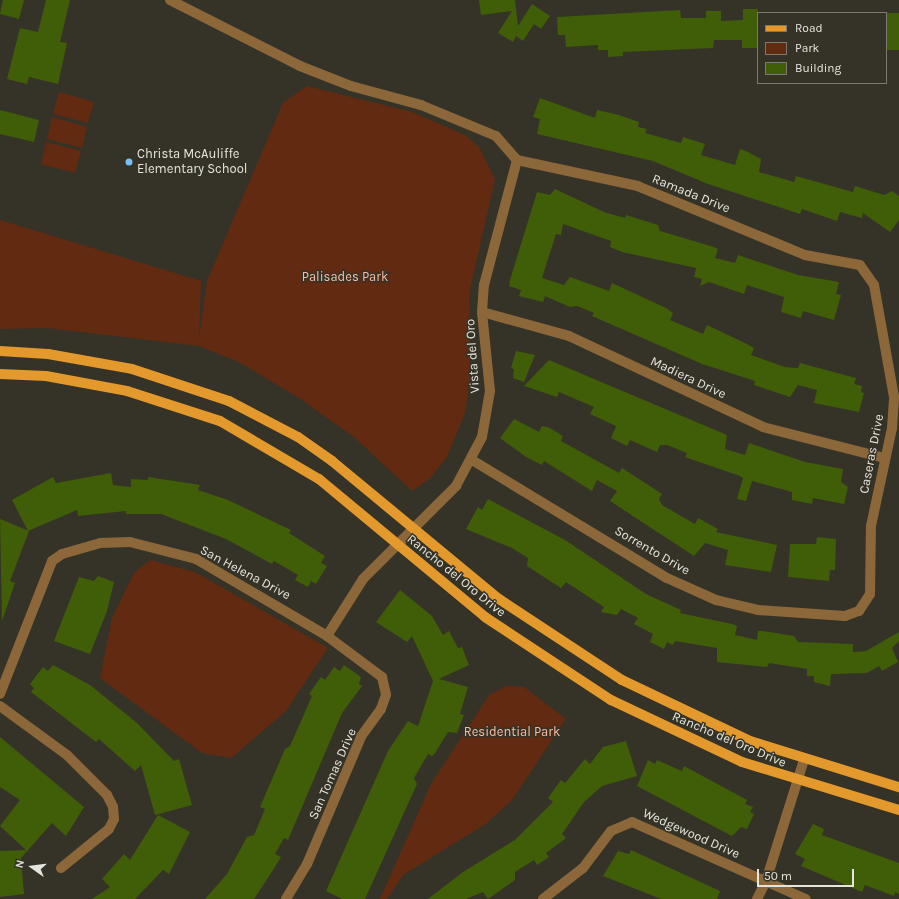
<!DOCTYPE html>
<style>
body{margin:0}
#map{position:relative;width:899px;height:899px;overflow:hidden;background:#353327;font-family:Karla,sans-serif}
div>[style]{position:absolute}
.green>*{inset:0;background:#622a11}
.building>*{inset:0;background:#405d08}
.minor>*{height:10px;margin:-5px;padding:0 5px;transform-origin:5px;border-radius:5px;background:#8b673a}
.major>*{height:10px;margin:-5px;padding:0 5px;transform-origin:5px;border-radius:5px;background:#e3992c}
.dots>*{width:11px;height:11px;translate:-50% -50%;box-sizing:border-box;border:2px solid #353327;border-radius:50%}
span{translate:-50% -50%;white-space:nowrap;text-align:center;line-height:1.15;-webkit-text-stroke:3px #353327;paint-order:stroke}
.poi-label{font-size:13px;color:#e6e5dd}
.left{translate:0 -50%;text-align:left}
.street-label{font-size:13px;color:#e6e5dd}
.park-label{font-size:13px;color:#fdbba1}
.legend{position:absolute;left:757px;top:12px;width:130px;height:72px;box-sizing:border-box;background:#353327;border:1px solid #7c7a70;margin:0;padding:5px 7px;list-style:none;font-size:12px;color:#e6e5dd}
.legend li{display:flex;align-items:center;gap:8px;height:20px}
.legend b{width:20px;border:1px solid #7c7a70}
.north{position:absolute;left:12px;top:847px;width:40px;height:40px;-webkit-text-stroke:3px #353327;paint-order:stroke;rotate:284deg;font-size:11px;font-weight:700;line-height:16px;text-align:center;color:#e6e5dd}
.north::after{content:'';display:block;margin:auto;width:14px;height:18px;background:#e6e5dd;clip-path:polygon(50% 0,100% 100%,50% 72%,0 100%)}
.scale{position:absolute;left:757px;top:869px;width:97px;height:18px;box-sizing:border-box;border:2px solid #e6e5dd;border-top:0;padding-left:5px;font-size:12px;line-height:14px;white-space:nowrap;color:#e6e5dd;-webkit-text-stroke:3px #353327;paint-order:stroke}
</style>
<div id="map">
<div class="green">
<i style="clip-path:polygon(307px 86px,412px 112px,465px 135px,479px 147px,495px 179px,469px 294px,470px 377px,465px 413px,447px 457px,429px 479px,412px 491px,354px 437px,299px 398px,239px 362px,199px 346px,48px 328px,0 329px,0 220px,201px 281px,199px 339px,207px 281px,283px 103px)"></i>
<i style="clip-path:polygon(59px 92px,94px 102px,88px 123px,53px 114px)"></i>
<i style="clip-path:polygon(52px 117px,87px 127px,82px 148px,47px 139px)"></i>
<i style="clip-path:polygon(46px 142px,81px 151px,75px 173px,41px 164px)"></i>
<i style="clip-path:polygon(150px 560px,195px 572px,328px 648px,286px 711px,231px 758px,202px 753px,100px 678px,112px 618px,134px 573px)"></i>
<i style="clip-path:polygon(506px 686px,524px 687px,566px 719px,512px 800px,487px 823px,403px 875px,387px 899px,380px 899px,431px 784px,489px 695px)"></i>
</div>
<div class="building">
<i style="clip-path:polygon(3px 0,24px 0,19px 19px,0 14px)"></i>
<i style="clip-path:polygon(46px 0,70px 0,60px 42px,67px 43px,58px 84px,29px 77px,27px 84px,7px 79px,20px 28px,38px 32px)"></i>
<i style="clip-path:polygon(479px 0,515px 0,518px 26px,532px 4px,550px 16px,541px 29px,534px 24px,523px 41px,516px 36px,513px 42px,498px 33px,512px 11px,481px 15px)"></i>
<i style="clip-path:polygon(743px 9px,758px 9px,758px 48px,742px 48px,742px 40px,714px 40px,713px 48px,623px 52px,623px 56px,608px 57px,608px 50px,598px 50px,598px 45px,566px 47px,565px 35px,558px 35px,557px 17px,680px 10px,681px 18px,706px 18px,706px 11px,721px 11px,721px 21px,743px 20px)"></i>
<i style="clip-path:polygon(886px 13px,899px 13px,899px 50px,886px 50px)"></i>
<i style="clip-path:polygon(540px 98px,595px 118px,597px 110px,619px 115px,639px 122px,638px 127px,647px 129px,645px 133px,681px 143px,683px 137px,705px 144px,701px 155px,735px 165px,740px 149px,746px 151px,761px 159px,759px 172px,794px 182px,796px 176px,853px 192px,855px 186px,884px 195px,892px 191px,899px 196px,899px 220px,890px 232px,863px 213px,862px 218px,840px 212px,837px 221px,802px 209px,800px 214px,708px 184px,653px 161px,537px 134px,540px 119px,533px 117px)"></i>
<i style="clip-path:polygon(0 110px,39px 120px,34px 142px,0 134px)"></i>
<i style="clip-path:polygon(555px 189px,604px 212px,625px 218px,626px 215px,658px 225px,660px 231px,714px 247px,718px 249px,715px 258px,735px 263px,738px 255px,798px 275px,839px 282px,836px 294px,841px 295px,834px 320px,803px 311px,801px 318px,781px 312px,784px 297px,747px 285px,744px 294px,709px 282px,700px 286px,702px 279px,694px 277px,696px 268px,622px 252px,610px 247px,611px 241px,563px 224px,561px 235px,556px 234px,542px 278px,564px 285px,570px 277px,609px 291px,612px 283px,666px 308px,673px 313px,670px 320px,703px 334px,707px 325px,747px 344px,754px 348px,751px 355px,785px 367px,798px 368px,800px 363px,856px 378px,854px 384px,862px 386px,861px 392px,864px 393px,859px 412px,814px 403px,817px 390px,798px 385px,790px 397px,754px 385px,755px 381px,702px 364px,592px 316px,594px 313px,577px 306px,570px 307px,545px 296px,543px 302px,519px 296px,521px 290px,509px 286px,510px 280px,537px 192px,550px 195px)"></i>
<i style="clip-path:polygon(516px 351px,535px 355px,524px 382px,513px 378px,514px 369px,511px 368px)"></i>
<i style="clip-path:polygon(549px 360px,727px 435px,725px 449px,745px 455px,749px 443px,805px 462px,843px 469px,841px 482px,848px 487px,844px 504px,813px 498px,812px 504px,792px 500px,792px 492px,752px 481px,746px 501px,737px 499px,743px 478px,740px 476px,685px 457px,687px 453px,667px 445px,660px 445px,657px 452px,630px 440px,627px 446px,611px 438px,616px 426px,590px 414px,594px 407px,559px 392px,557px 397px,524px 386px)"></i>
<i style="clip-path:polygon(514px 419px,539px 432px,542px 426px,550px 428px,563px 436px,561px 441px,619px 473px,622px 468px,662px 494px,659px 499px,662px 505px,695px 524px,698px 518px,718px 529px,716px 532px,777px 545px,771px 572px,725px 565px,728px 550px,705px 543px,694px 556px,610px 501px,617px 491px,597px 480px,592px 491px,544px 461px,542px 465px,526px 457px,500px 438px)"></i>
<i style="clip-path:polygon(111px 473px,113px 485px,131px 487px,131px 479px,148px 480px,148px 477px,200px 485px,198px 490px,228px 500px,291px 530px,289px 533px,325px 556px,321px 563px,327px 566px,316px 584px,311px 581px,308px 587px,295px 580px,298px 575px,274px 561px,272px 564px,226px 539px,161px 514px,126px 514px,126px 511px,78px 516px,77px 510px,28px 531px,12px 500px,53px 477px,56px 483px)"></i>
<i style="clip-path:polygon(488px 499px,565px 540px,646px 594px,681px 610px,680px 613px,732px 624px,737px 626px,735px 635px,757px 640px,758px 631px,763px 631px,794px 636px,798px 642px,853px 644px,853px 652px,866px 651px,899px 632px,899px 641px,892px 648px,898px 662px,882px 671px,879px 666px,867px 673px,831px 674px,830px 686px,814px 682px,814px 676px,807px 676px,807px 669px,769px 663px,767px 667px,717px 662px,717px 648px,675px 641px,673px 645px,667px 642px,664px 649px,650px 642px,653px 634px,634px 624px,638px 618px,621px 609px,617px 615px,601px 612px,604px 607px,566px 582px,561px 588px,527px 566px,528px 558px,512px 548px,466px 529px,478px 507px,482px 510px)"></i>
<i style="clip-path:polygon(0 519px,29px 531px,10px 581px,15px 583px,2px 621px)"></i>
<i style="clip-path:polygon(817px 537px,836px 539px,835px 570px,830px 570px,829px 581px,788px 577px,790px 544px,816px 544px)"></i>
<i style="clip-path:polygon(98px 576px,114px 582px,107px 611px,90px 654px,54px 641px,79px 577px,94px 581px)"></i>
<i style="clip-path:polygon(400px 590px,432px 616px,443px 635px,449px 631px,458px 648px,462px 647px,469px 665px,439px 679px,468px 687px,460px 714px,464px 715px,457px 733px,448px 732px,435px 753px,432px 756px,428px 754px,414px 778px,417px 784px,365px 899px,342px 899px,326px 891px,388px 751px,408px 721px,418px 726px,433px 681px,412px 636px,407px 642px,376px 622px)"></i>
<i style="clip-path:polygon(53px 665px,90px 685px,137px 723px,174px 761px,179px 759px,192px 805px,155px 815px,141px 765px,135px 771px,99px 739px,96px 742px,31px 692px,34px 688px,30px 684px,43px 667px,48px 671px)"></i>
<i style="clip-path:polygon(344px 665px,361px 677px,359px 684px,362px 686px,342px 713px,288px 840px,284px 838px,275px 854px,281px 857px,273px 870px,254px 899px,205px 899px,227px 874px,247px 837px,254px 835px,265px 809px,260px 807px,285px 749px,290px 746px,312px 696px,309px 694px,321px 677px,325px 680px,334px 667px,340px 671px)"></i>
<i style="clip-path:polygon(0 737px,84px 807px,66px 836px,52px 823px,21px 858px,24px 894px,0 897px,0 851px,26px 850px,0 826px,20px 800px,0 787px)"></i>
<i style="clip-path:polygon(626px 741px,637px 776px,602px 786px,584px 802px,562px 834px,566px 838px,546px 853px,549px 857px,537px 865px,534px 860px,515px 872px,515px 880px,488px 899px,483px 892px,466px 899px,428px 899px,463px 872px,515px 840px,553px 802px,548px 798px,561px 780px,565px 783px,585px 759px,590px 764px,603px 747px)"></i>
<i style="clip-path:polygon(648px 760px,655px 764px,657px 760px,682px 771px,684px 766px,747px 800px,745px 804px,753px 807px,750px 812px,754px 814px,747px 829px,741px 827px,732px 836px,637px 786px)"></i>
<i style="clip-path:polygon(158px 815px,190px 832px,169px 874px,163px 870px,135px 899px,92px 899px,110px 887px,102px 879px,124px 854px,130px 860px)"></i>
<i style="clip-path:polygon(813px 824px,824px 829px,822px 835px,899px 863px,899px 894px,895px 892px,894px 896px,865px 885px,862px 892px,801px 866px,805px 859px,795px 854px)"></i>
<i style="clip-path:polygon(631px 850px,720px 891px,717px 899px,661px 899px,603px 876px,618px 851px,629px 854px)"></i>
</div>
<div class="minor">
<i style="left:170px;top:0;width:146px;rotate:26.9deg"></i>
<i style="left:300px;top:66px;width:55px;rotate:21.4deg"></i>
<i style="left:351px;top:86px;width:73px;rotate:15.2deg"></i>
<i style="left:421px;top:105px;width:81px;rotate:22.5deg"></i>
<i style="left:496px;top:136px;width:32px;rotate:49deg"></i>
<i style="left:482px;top:312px;width:90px;rotate:15.4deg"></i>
<i style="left:569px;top:336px;width:214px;rotate:25.1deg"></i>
<i style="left:763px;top:427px;width:126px;rotate:14.3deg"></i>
<i style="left:472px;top:460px;width:228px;rotate:31.2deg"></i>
<i style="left:667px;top:578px;width:54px;rotate:24.2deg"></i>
<i style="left:716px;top:600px;width:43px;rotate:13.4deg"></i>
<i style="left:758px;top:610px;width:87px;rotate:3.9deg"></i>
<i style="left:845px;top:616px;width:15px;rotate:-20deg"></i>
<i style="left:859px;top:611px;width:20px;rotate:-57deg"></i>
<i style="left:870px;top:594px;width:68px;rotate:-89.2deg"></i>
<i style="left:871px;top:526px;width:100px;rotate:-77.9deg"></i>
<i style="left:892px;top:428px;width:31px;rotate:-86deg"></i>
<i style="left:894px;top:397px;width:114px;rotate:-100.1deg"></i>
<i style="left:874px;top:285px;width:24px;rotate:-125deg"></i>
<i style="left:860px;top:265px;width:56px;rotate:-169.7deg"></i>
<i style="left:805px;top:255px;width:181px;rotate:-157.6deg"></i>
<i style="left:638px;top:186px;width:124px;rotate:-167.9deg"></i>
<i style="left:327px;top:636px;width:67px;rotate:-57.7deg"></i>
<i style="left:363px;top:579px;width:132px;rotate:-45deg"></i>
<i style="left:456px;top:486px;width:55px;rotate:-62deg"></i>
<i style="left:482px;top:437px;width:47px;rotate:-80.1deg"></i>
<i style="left:490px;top:391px;width:79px;rotate:-95.8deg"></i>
<i style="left:482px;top:312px;width:27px;rotate:-86deg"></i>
<i style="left:484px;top:285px;width:129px;rotate:-75.2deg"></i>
<i style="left:0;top:694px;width:143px;rotate:-68.6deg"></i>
<i style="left:52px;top:561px;width:12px;rotate:-35deg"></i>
<i style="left:62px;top:554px;width:40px;rotate:-16deg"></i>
<i style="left:100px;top:543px;width:30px;rotate:-2deg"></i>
<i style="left:130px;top:542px;width:68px;rotate:14.4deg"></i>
<i style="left:196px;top:559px;width:152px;rotate:30.4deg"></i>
<i style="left:327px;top:636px;width:69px;rotate:36.7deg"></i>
<i style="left:382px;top:677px;width:18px;rotate:77deg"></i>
<i style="left:386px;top:695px;width:15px;rotate:110deg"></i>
<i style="left:381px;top:709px;width:34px;rotate:126deg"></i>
<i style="left:361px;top:737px;width:138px;rotate:113deg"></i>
<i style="left:307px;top:864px;width:41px;rotate:121deg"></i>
<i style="left:0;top:706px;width:83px;rotate:36.2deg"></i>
<i style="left:67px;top:755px;width:57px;rotate:45deg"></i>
<i style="left:107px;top:795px;width:13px;rotate:63deg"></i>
<i style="left:113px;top:807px;width:12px;rotate:85deg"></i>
<i style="left:114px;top:819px;width:11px;rotate:117deg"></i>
<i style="left:109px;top:829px;width:62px;rotate:140.9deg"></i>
<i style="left:543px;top:899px;width:51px;rotate:-37.8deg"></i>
<i style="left:583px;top:868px;width:46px;rotate:-52.9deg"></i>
<i style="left:611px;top:831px;width:23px;rotate:-23deg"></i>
<i style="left:632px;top:822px;width:190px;rotate:23.9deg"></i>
<i style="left:757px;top:899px;width:20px;rotate:-63deg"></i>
<i style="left:766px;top:881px;width:127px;rotate:-72.6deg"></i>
</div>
<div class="major">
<i style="left:0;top:351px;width:48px;rotate:3.6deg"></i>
<i style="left:48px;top:354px;width:85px;rotate:10.1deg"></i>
<i style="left:132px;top:369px;width:102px;rotate:18.3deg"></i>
<i style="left:229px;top:401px;width:78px;rotate:27.6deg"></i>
<i style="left:298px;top:437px;width:42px;rotate:35.2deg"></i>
<i style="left:332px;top:461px;width:217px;rotate:39.6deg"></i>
<i style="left:499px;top:599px;width:147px;rotate:33.4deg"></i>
<i style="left:622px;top:680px;width:142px;rotate:25.5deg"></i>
<i style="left:750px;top:741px;width:156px;rotate:17.2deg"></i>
<i style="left:0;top:374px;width:46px;rotate:2.5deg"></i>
<i style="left:46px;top:376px;width:82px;rotate:10.5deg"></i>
<i style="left:127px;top:391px;width:98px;rotate:17.9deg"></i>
<i style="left:220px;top:421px;width:115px;rotate:30.4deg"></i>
<i style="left:319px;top:479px;width:216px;rotate:39.7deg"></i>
<i style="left:485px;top:617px;width:151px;rotate:33.4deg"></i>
<i style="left:611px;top:700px;width:145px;rotate:25.3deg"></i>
<i style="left:742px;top:762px;width:164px;rotate:17deg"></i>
</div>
<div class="dots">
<i style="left:129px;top:162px;background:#76c0f7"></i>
</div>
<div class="poi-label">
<span class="left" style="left:137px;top:162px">Christa McAuliffe<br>Elementary School</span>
</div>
<div class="street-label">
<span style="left:691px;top:194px;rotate:22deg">Ramada Drive</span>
<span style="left:473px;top:356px;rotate:-94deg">Vista del Oro</span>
<span style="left:688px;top:378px;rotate:25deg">Madiera Drive</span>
<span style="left:872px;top:454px;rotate:-79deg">Caseras Drive</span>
<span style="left:652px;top:551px;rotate:30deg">Sorrento Drive</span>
<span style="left:245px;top:573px;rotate:28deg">San Helena Drive</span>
<span style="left:456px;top:576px;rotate:39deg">Rancho del Oro Drive</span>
<span style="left:729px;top:740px;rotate:23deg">Rancho del Oro Drive</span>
<span style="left:333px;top:774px;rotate:-66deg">San Tomas Drive</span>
<span style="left:691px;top:834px;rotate:24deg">Wedgewood Drive</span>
</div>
<div class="park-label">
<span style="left:345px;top:277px">Palisades Park</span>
<span style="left:512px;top:732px">Residential Park</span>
</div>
<ul class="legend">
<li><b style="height:5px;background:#e3992c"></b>Road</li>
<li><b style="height:11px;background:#622a11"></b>Park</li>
<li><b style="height:11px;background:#405d08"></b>Building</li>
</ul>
<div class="north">N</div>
<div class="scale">50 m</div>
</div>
